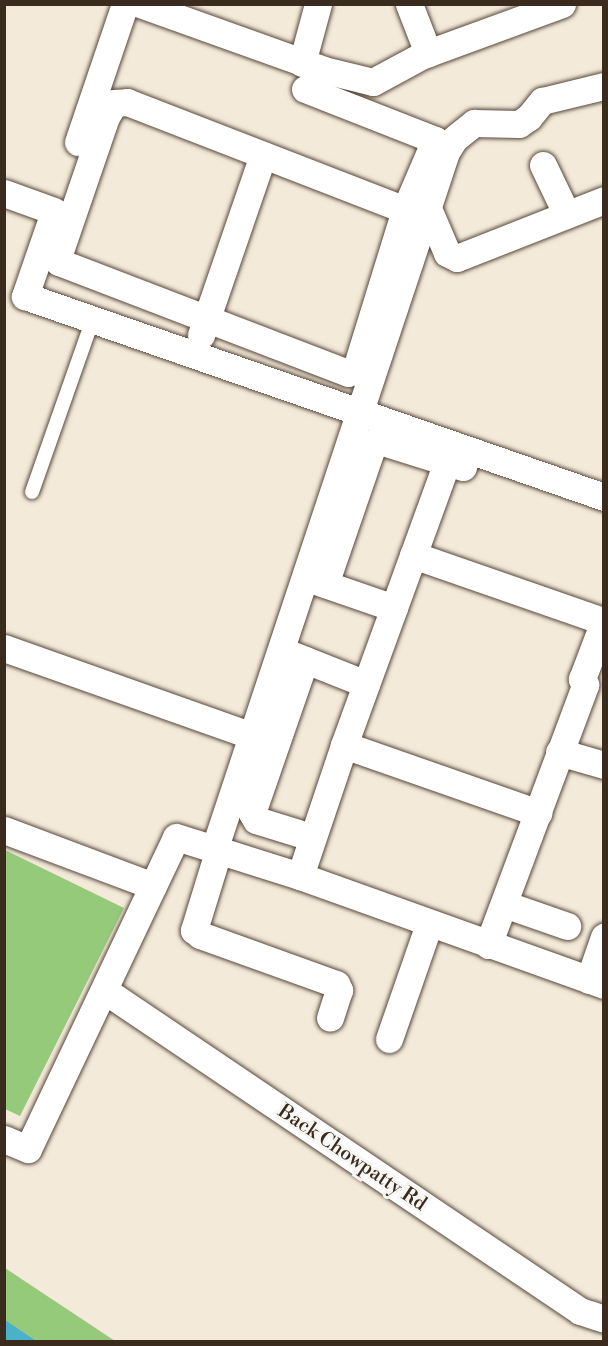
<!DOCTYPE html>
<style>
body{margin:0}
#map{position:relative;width:608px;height:1346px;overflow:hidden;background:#f4eada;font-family:"Libre Bodoni",serif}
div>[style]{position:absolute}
.green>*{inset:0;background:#95ca7b}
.water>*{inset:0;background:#49b1c8}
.roads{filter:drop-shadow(0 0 2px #57473a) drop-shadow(0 0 2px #57473a)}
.lane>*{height:14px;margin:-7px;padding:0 7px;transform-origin:7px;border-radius:7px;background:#fff}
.street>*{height:27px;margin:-13.5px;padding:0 13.5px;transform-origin:13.5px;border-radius:13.5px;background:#fff}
span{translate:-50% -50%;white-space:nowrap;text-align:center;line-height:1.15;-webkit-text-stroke:6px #f6f6f2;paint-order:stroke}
.street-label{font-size:20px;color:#3b2a1e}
.frame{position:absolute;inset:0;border:6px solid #3b2a1e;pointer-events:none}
</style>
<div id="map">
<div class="green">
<i style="clip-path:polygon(5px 850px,124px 908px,20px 1116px,5px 1109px)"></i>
<i style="clip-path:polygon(5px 1268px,115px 1341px,5px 1341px)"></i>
</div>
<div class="water">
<i style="clip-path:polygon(5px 1320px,36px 1341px,5px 1341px)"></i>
</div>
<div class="roads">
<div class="lane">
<i style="left:32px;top:492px;width:183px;rotate:-70.6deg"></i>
</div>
<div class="street">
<i style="left:140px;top:4px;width:195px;rotate:19.7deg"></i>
<i style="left:324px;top:70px;width:50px;rotate:13.8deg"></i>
<i style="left:373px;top:82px;width:57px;rotate:-28.4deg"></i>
<i style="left:423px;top:55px;width:148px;rotate:-20.1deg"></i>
<i style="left:409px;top:4px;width:53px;rotate:68.8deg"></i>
<i style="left:302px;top:63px;width:61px;rotate:-74.8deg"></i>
<i style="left:305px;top:89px;width:140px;rotate:21.4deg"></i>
<i style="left:435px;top:140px;width:76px;rotate:113.2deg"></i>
<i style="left:405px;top:210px;width:165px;rotate:107.2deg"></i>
<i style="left:356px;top:368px;width:9px;rotate:148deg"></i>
<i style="left:348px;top:373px;width:310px;rotate:-159deg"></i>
<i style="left:59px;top:262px;width:8px;rotate:-90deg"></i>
<i style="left:59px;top:254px;width:145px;rotate:-71.1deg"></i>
<i style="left:106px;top:117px;width:16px;rotate:-60deg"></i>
<i style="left:114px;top:103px;width:13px;rotate:-4deg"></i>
<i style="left:127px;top:102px;width:298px;rotate:21.2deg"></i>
<i style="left:405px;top:210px;width:21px;rotate:23deg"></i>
<i style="left:78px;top:142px;width:146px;rotate:-71.2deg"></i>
<i style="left:543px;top:165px;width:55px;rotate:64.4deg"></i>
<i style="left:4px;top:193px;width:53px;rotate:19.8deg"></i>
<i style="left:427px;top:206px;width:51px;rotate:66.9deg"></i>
<i style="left:447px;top:253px;width:11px;rotate:27deg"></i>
<i style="left:457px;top:258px;width:158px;rotate:-21.5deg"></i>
<i style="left:52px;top:218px;width:83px;rotate:109.1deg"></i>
<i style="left:25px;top:296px;width:613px;rotate:19.14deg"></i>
<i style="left:201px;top:335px;width:190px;rotate:-71deg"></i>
<i style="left:413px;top:555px;width:201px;rotate:19.2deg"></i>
<i style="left:307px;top:578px;width:92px;rotate:19deg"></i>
<i style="left:325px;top:584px;width:150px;rotate:-71deg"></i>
<i style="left:374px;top:442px;width:6px;rotate:-9deg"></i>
<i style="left:380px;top:441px;width:87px;rotate:17.4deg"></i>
<i style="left:4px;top:648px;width:264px;rotate:19.5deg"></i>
<i style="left:288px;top:653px;width:84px;rotate:21.7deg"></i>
<i style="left:344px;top:745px;width:206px;rotate:19.3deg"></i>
<i style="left:559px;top:752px;width:47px;rotate:16.1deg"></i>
<i style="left:4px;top:830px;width:159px;rotate:20.6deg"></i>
<i style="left:298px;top:833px;width:44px;rotate:-162.8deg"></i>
<i style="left:256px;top:820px;width:8px;rotate:-120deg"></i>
<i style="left:252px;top:813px;width:162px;rotate:-70.9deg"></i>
<i style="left:214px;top:850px;width:736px;rotate:-71.61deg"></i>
<i style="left:446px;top:152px;width:15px;rotate:-58deg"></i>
<i style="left:454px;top:139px;width:26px;rotate:-39deg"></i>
<i style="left:474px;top:123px;width:45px;rotate:1.3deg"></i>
<i style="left:519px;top:124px;width:12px;rotate:-35deg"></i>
<i style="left:529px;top:117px;width:21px;rotate:-51deg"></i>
<i style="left:542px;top:101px;width:64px;rotate:-13.6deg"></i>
<i style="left:218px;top:852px;width:82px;rotate:107.1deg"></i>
<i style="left:194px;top:930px;width:8px;rotate:40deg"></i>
<i style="left:200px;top:935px;width:145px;rotate:19.8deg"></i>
<i style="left:336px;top:984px;width:7px;rotate:63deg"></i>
<i style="left:339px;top:990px;width:29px;rotate:108deg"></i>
<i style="left:300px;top:876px;width:138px;rotate:-71.4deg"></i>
<i style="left:344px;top:745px;width:319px;rotate:-70deg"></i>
<i style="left:504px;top:904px;width:67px;rotate:19.2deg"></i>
<i style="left:488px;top:945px;width:278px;rotate:-69.5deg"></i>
<i style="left:585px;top:685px;width:7px;rotate:-117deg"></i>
<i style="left:582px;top:679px;width:62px;rotate:-69.2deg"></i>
<i style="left:589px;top:980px;width:46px;rotate:-70.8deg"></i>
<i style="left:104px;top:990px;width:574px;rotate:33.99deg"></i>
<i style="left:580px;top:1311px;width:25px;rotate:18deg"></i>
<i style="left:389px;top:1039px;width:122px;rotate:-70.8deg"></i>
<i style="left:4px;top:1139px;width:26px;rotate:23deg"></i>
<i style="left:28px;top:1149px;width:345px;rotate:-64.6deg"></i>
<i style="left:176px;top:837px;width:130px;rotate:17.5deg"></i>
<i style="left:300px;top:876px;width:323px;rotate:19.7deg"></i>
</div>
</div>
<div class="street-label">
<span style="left:352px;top:1158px;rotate:34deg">Back Chowpatty Rd</span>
</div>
<div class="frame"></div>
</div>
